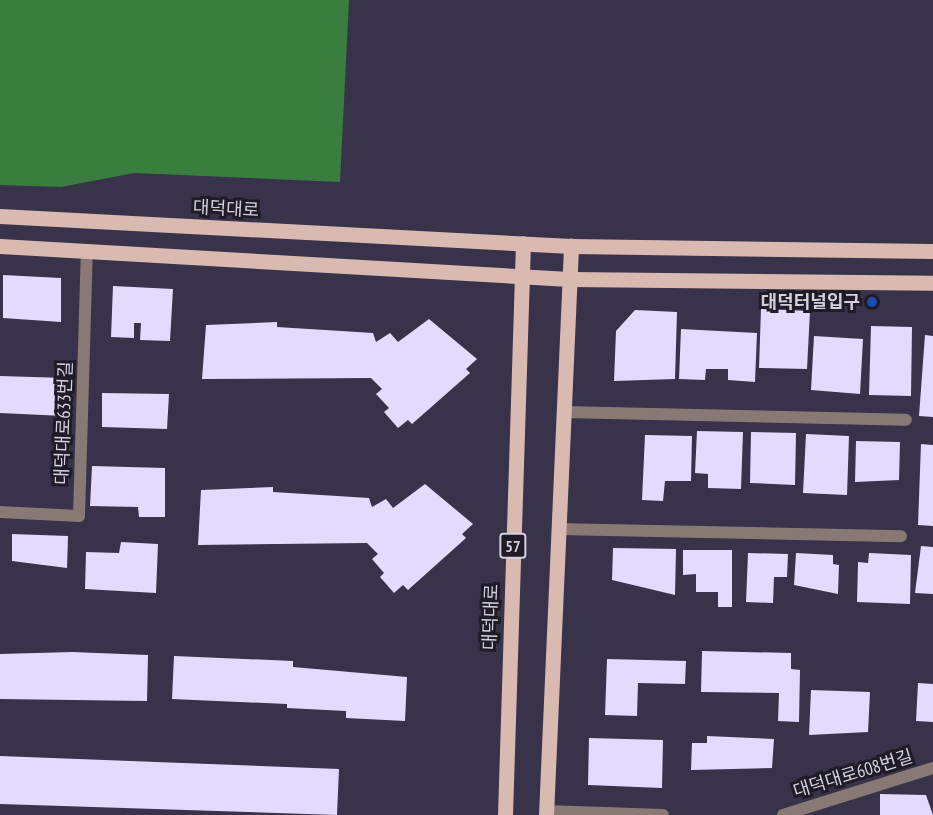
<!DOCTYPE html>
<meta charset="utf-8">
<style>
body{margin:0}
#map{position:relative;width:933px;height:815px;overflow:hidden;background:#38324b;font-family:"PT Sans Narrow","Noto Sans KR",sans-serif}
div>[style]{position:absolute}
.forest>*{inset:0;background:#3a7e3f}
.building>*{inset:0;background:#e3dbfe}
.street>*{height:12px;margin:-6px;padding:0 6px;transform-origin:6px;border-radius:6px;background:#887974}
.primary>*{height:15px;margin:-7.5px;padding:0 7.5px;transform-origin:7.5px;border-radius:7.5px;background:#d9bab1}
.dots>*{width:16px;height:16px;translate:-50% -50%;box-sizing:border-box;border:3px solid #1f1c27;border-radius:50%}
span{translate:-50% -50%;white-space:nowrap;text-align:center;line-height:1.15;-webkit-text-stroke:6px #1f1c27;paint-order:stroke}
.shield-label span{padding:2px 4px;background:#1f1c27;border:2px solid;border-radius:4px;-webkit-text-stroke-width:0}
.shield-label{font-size:16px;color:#d3d0e0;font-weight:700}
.street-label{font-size:18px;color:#d3d0e0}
.poi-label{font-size:18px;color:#d3d0e0;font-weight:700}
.right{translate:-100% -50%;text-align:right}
</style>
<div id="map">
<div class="forest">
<i style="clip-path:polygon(0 0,349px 0,340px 182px,134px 173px,61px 187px,0 185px)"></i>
</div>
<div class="building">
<i style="clip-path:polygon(3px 275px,61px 278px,61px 322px,3px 318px)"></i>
<i style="clip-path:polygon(113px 286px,173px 289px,170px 341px,140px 340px,141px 323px,134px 323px,134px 338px,111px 337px)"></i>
<i style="clip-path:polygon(761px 309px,810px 311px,807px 369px,759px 368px)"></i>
<i style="clip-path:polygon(635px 310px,677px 312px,675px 379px,614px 381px,616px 331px)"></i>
<i style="clip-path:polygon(429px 319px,477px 359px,466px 369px,470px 373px,412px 424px,408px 420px,398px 428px,384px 412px,389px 408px,376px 394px,382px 389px,371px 378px,202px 379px,206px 325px,277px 322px,277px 327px,373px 333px,376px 342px,390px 333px,398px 342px)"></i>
<i style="clip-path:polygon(871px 326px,912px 327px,911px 396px,869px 395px)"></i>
<i style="clip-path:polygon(681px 329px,757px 333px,755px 382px,728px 380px,728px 369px,706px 369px,705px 380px,679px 379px)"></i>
<i style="clip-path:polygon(925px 335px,933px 336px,933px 417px,919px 416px)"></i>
<i style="clip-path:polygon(814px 336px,863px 339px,860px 394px,811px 390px)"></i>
<i style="clip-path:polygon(0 376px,66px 378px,64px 416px,0 413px)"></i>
<i style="clip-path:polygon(102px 393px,169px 394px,167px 429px,102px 427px)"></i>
<i style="clip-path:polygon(697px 431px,743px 432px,741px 489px,708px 488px,708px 474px,695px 473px)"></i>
<i style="clip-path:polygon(751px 432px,796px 433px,795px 485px,750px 483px)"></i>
<i style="clip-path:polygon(806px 434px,849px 436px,847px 495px,803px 493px)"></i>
<i style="clip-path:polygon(645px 435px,692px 436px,691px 481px,665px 481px,663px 501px,642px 500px)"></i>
<i style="clip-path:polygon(856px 441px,900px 442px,899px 480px,855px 482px)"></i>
<i style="clip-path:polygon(921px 444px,933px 445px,933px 526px,918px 525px)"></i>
<i style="clip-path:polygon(92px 466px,165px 468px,165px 517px,139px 517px,138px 507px,90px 506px)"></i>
<i style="clip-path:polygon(425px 484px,473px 524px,462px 534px,466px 538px,408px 590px,403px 585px,394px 593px,380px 577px,384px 573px,372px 559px,378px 554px,367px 543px,198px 545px,201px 490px,273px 487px,273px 492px,369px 498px,372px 507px,386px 499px,393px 508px)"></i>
<i style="clip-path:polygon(12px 534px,68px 536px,67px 568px,12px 561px)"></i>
<i style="clip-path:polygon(121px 542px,158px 544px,156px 593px,85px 589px,86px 552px,119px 553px)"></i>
<i style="clip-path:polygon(921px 546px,933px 547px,933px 594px,915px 593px)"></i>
<i style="clip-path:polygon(613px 548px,676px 549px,675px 595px,612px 580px)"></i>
<i style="clip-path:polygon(683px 550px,732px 550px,732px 607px,718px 607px,718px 592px,696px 592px,696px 574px,683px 575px)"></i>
<i style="clip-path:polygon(748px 553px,788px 554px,787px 577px,774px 577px,773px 603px,746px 602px)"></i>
<i style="clip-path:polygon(796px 553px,833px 555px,833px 564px,839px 565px,838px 594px,794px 585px)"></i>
<i style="clip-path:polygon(869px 553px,911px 555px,910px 604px,857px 602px,858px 562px,868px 563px)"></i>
<i style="clip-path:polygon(702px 651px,791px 653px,791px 669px,800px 670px,799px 722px,778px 721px,779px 693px,701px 692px)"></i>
<i style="clip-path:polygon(72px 652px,148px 655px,147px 701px,0 699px,0 654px)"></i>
<i style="clip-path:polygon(174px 656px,293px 661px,293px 667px,407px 677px,405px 721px,346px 718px,346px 711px,287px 708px,287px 704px,172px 699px)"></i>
<i style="clip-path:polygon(607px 659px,686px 661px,685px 684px,638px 683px,637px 716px,605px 715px)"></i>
<i style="clip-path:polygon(918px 683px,933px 684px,933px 722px,916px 721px)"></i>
<i style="clip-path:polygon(811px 690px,870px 692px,868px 732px,809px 735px)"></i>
<i style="clip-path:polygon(707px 736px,774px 739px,772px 768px,691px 770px,692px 743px,707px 743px)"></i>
<i style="clip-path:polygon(589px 738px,663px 740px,662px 788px,588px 785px)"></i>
<i style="clip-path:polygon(0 756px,339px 769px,337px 815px,0 804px)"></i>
<i style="clip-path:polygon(880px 794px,926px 795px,933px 815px,880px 815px)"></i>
</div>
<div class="street">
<i style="left:563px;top:412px;width:343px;rotate:1.3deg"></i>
<i style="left:0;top:512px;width:79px;rotate:2.9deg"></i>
<i style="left:79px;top:516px;width:265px;rotate:-88.3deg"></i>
<i style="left:558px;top:529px;width:343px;rotate:1.2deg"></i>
<i style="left:546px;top:811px;width:117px;rotate:2deg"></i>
<i style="left:783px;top:815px;width:157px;rotate:-17.4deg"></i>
</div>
<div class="primary">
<i style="left:0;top:216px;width:572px;rotate:3.01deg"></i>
<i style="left:571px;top:246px;width:362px;rotate:0.8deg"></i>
<i style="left:0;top:246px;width:570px;rotate:3.32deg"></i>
<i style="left:569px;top:279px;width:364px;rotate:0.6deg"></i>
<i style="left:505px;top:815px;width:572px;rotate:-88.2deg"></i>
<i style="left:546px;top:815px;width:570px;rotate:-87.48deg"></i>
</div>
<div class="dots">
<i style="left:872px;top:302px;background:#1a4fb4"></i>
</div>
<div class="shield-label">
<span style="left:513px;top:546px">57</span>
</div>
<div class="street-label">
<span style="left:226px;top:209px;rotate:3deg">대덕대로</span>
<span style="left:64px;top:423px;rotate:-88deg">대덕대로633번길</span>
<span style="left:491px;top:617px;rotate:-88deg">대덕대로</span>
<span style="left:853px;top:774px;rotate:-17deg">대덕대로608번길</span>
</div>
<div class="poi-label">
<span class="right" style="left:860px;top:302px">대덕터널입구</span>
</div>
</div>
